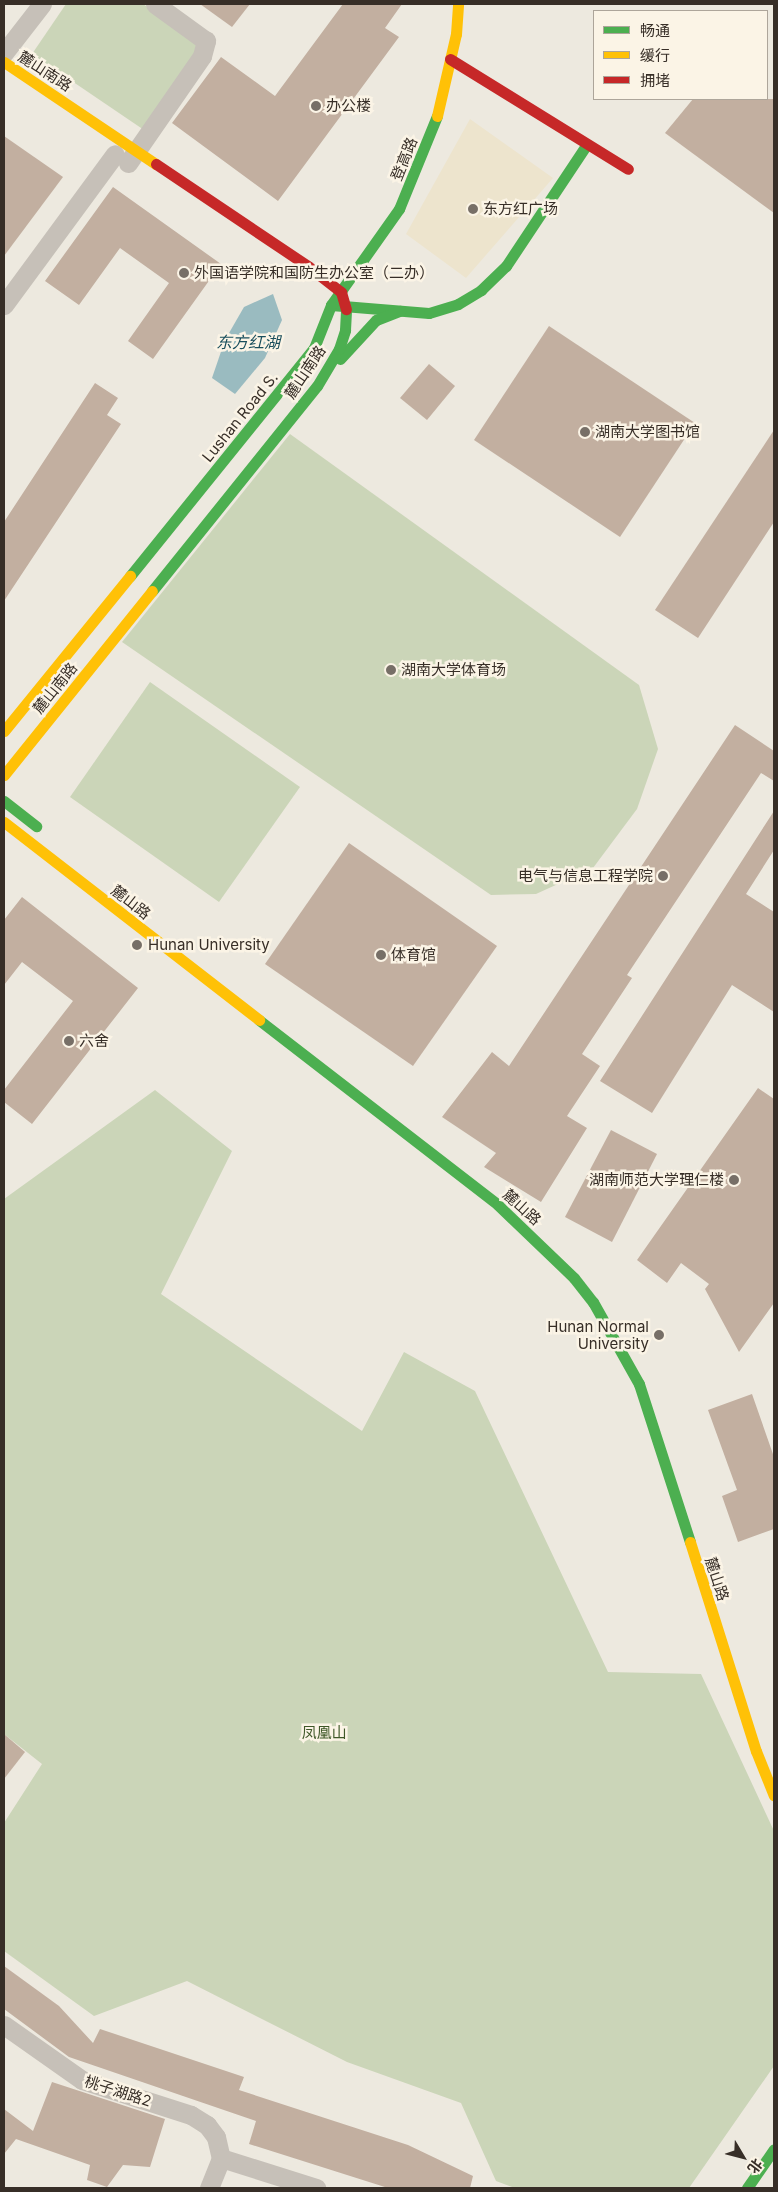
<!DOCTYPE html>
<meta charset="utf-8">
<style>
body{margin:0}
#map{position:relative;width:778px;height:2192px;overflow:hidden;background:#ede9df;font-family:Inter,"Noto Sans SC",sans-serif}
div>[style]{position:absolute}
.green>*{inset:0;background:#cbd5b8}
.plaza>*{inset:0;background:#ede4cd}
.water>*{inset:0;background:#9abbc0}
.building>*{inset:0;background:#c2afa0}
.street>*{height:19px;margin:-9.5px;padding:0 9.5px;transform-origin:9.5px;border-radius:9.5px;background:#c6c0b8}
.fast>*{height:11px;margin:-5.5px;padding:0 5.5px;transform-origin:5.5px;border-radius:5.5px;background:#4caf50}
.slow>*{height:11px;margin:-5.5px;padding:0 5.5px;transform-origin:5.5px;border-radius:5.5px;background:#ffc107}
.jam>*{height:11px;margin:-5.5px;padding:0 5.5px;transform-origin:5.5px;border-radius:5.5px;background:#c62828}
.dots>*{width:14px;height:14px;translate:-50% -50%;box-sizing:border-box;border:2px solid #fbf4e6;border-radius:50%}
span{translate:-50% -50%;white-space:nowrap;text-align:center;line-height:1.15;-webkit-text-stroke:5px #fbf4e6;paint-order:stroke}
.street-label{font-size:15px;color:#372e27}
.poi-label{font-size:15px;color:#372e27}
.left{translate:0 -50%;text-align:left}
.right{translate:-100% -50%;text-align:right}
.park-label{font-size:15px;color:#3f5828}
.water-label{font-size:16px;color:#194e5c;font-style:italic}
.frame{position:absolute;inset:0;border:5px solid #372e27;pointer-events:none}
.legend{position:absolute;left:593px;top:10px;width:175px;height:90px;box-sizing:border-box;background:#fbf4e6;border:1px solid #ada59a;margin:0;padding:6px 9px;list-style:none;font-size:15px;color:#372e27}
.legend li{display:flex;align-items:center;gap:10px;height:25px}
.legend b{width:25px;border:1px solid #ada59a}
.north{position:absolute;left:718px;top:2132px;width:50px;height:50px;-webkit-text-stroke:4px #fbf4e6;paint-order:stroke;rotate:127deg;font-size:14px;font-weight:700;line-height:20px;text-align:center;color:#372e27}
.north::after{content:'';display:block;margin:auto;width:18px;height:22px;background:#372e27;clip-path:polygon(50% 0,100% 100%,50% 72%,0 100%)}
</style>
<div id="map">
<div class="green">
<i style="clip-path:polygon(66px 4px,143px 4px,203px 45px,144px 130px,32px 54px)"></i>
<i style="clip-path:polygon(290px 434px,639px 685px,658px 749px,637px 809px,593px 868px,536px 894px,491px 895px,122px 642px)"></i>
<i style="clip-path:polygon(150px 682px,300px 787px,219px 902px,70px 797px)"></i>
<i style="clip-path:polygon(155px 1090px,232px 1151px,161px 1294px,362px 1431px,404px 1352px,475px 1391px,608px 1672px,701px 1674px,774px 1831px,774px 2066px,689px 2188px,515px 2188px,496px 2181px,461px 2103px,347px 2062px,187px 1981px,94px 2016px,4px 1951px,4px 1823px,42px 1764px,4px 1734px,4px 1199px)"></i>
</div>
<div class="plaza">
<i style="clip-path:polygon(470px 119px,553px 178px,466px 278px,406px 234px)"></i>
</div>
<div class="water">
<i style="clip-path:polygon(273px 294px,282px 320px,265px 358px,235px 394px,212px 378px,225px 340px,244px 307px)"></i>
</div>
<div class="building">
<i style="clip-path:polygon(200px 4px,250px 4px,232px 27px)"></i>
<i style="clip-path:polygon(343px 4px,402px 4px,385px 28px,399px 37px,278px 201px,172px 123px,221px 57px,275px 96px)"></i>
<i style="clip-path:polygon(693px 99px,774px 99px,774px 213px,665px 133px)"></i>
<i style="clip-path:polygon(4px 136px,63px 177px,4px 256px)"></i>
<i style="clip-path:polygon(113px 187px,221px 264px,153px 359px,128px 341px,169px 283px,120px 248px,79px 305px,45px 281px)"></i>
<i style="clip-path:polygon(549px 326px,695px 423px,620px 537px,474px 440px)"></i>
<i style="clip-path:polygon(429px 364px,455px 386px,427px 420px,400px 398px)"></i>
<i style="clip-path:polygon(95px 383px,118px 398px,107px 415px,121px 424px,4px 601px,4px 522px)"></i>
<i style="clip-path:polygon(774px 430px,774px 522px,698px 638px,655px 610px)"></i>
<i style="clip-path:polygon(735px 725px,774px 751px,774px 781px,761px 773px,627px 975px,632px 978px,582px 1054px,600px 1066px,567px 1116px,587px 1128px,541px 1202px,484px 1167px,496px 1153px,442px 1117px,492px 1052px,509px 1066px)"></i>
<i style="clip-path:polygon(774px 811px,774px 850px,746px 894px,774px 912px,774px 1012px,732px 985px,652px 1113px,600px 1081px)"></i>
<i style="clip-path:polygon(349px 843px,497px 946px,413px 1066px,265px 964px)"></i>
<i style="clip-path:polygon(22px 897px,138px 988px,32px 1124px,4px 1102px,4px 1090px,73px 1001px,22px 962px,4px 985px,4px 920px)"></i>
<i style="clip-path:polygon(758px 1088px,774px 1099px,774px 1303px,739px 1352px,705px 1289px,709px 1284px,681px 1263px,667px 1283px,637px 1260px)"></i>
<i style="clip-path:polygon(611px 1130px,657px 1154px,612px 1242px,565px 1217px)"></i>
<i style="clip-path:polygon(752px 1394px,774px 1457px,774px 1529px,738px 1542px,722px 1496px,737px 1490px,708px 1410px)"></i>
<i style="clip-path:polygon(4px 1734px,25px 1752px,4px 1779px)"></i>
<i style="clip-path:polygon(4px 1966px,59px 2006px,93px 2043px,100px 2029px,244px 2077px,239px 2090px,408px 2145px,473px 2176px,470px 2188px,388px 2188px,249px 2144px,256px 2121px,69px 2057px,4px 2009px)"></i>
<i style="clip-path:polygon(52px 2082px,165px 2119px,150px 2167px,123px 2165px,107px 2187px,87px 2180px,90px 2165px,16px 2139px,4px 2154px,4px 2109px,33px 2131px)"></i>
</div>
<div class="street">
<i style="left:4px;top:53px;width:62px;rotate:-52.2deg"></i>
<i style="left:128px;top:163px;width:130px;rotate:-55.3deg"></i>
<i style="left:202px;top:56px;width:16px;rotate:-75deg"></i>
<i style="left:206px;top:41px;width:63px;rotate:-144deg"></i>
<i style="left:4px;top:305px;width:187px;rotate:-53.7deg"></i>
<i style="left:4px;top:2025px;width:95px;rotate:35.2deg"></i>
<i style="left:82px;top:2080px;width:114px;rotate:17.8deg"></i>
<i style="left:191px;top:2115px;width:19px;rotate:32deg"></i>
<i style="left:207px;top:2125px;width:15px;rotate:53deg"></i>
<i style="left:216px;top:2137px;width:22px;rotate:77deg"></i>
<i style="left:221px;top:2158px;width:100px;rotate:17.5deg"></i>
<i style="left:209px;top:2188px;width:32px;rotate:-68deg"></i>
</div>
<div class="fast">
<i style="left:331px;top:305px;width:98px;rotate:4.7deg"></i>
<i style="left:429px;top:313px;width:30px;rotate:-17deg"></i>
<i style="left:458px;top:304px;width:27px;rotate:-31deg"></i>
<i style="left:481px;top:290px;width:35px;rotate:-44deg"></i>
<i style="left:506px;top:266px;width:146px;rotate:-56.4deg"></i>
<i style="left:340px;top:359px;width:53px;rotate:-47.3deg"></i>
<i style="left:376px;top:320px;width:26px;rotate:-21deg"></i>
<i style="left:130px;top:576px;width:293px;rotate:-51.1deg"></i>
<i style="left:314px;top:348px;width:46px;rotate:-68.4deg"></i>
<i style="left:331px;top:305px;width:118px;rotate:-54.7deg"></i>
<i style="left:399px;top:209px;width:100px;rotate:-67.8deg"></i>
<i style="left:152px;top:591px;width:263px;rotate:-51.2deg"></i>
<i style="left:317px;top:386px;width:43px;rotate:-59.3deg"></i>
<i style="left:339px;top:349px;width:20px;rotate:-72deg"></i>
<i style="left:345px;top:330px;width:21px;rotate:-87deg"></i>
<i style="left:4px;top:801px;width:41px;rotate:38deg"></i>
<i style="left:259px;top:1020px;width:302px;rotate:37.7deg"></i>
<i style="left:498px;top:1205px;width:105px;rotate:43.8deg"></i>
<i style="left:574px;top:1278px;width:31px;rotate:52deg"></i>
<i style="left:593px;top:1302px;width:94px;rotate:60.7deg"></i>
<i style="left:639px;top:1384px;width:166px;rotate:72.1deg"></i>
<i style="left:747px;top:2188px;width:47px;rotate:-55.3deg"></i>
</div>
<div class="slow">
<i style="left:4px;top:62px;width:183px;rotate:33.9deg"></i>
<i style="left:437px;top:116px;width:84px;rotate:-77deg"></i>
<i style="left:456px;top:34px;width:30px;rotate:-86deg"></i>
<i style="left:4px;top:731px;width:200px;rotate:-50.9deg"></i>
<i style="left:4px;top:775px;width:236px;rotate:-51.2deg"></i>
<i style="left:4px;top:822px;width:323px;rotate:37.8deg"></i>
<i style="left:690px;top:1542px;width:219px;rotate:72.5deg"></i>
<i style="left:756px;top:1751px;width:48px;rotate:68.2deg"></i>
</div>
<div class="jam">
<i style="left:450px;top:59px;width:209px;rotate:31.7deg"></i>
<i style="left:156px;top:164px;width:184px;rotate:33.9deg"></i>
<i style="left:309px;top:267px;width:41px;rotate:38deg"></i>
<i style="left:341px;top:292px;width:18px;rotate:74deg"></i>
</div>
<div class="dots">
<i style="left:316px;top:106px;background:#776f67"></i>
<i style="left:473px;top:209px;background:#776f67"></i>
<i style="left:184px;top:273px;background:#776f67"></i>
<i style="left:585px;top:432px;background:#776f67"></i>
<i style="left:391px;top:670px;background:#776f67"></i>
<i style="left:663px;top:876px;background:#776f67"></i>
<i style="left:137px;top:945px;background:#776f67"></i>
<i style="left:381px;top:955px;background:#776f67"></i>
<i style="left:69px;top:1041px;background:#776f67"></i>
<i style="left:734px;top:1180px;background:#776f67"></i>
<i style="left:659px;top:1335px;background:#776f67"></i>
</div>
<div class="street-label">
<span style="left:45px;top:71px;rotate:33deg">麓山南路</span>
<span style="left:404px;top:159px;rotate:-68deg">登高路</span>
<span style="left:305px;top:372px;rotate:-56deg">麓山南路</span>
<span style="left:240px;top:417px;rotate:-51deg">Lushan Road S.</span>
<span style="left:55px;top:688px;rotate:-51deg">麓山南路</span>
<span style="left:131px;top:902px;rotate:38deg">麓山路</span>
<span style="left:522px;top:1207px;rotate:42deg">麓山路</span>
<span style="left:717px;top:1579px;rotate:72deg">麓山路</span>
<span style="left:118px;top:2091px;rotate:18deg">桃子湖路2</span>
</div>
<div class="poi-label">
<span class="left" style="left:326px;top:106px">办公楼</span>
<span class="left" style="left:483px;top:209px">东方红广场</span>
<span class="left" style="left:194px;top:273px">外国语学院和国防生办公室（二办）</span>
<span class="left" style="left:595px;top:432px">湖南大学图书馆</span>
<span class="left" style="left:401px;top:670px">湖南大学体育场</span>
<span class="right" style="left:653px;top:876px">电气与信息工程学院</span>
<span class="left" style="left:148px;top:945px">Hunan University</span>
<span class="left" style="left:391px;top:955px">体育馆</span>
<span class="left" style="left:79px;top:1041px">六舍</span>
<span class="right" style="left:724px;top:1180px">湖南师范大学理仁楼</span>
<span class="right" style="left:649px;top:1335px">Hunan Normal<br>University</span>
</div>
<div class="park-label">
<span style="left:324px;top:1733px">凤凰山</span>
</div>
<div class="water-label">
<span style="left:248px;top:342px">东方红湖</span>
</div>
<div class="frame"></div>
<ul class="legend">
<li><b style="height:6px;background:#4caf50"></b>畅通</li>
<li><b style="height:6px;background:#ffc107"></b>缓行</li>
<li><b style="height:6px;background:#c62828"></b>拥堵</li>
</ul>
<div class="north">北</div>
</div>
